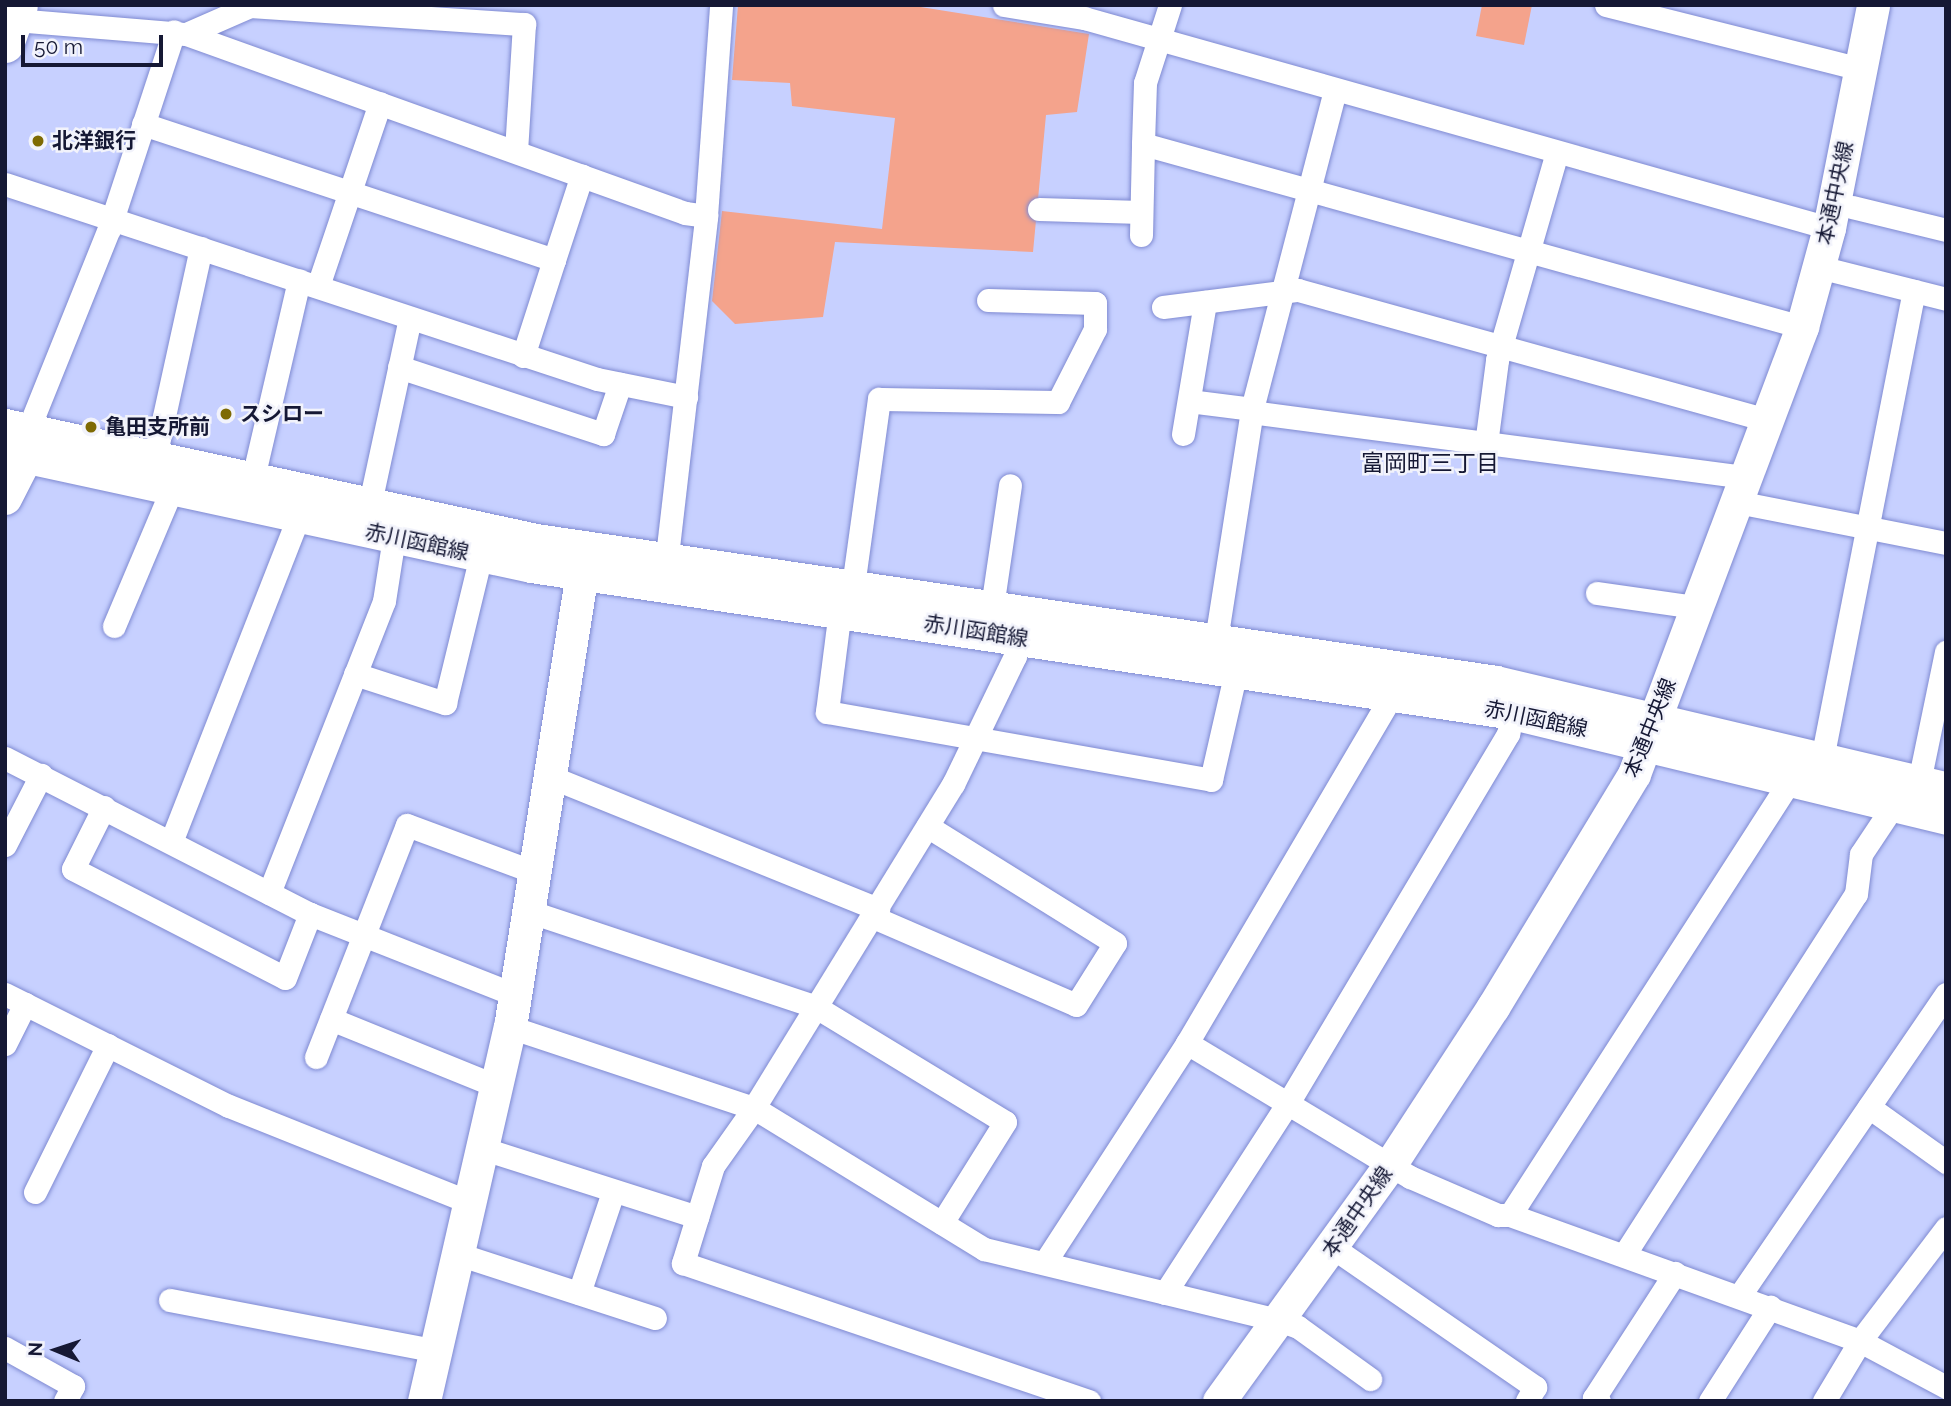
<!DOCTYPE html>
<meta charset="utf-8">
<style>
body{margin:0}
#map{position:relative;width:1951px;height:1406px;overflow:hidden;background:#c7d0ff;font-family:Raleway,"Noto Sans JP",sans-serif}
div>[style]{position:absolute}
.green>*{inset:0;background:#f4a38c}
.roads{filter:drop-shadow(0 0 2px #7f8ad2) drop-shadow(0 0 2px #7f8ad2)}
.street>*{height:23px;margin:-11.5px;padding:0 11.5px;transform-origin:11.5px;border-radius:11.5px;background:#fff}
.secondary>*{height:33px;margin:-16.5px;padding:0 16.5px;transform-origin:16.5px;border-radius:16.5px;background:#fff}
.primary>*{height:37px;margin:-18.5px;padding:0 18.5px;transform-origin:18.5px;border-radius:18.5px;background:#fff}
.dots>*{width:19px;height:19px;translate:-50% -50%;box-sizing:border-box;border:4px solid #f2f3fb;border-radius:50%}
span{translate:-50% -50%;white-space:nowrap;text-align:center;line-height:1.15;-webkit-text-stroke:5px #f2f3fb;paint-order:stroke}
.poi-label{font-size:21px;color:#151834;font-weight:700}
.left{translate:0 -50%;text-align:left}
.street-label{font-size:21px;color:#151834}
.neighbourhood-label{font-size:23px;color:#151834}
.frame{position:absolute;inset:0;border:7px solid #151834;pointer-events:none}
.north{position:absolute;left:21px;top:1315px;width:70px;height:70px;-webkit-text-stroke:5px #f2f3fb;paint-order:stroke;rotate:272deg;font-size:19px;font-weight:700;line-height:28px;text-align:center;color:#151834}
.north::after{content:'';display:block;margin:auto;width:24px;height:32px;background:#151834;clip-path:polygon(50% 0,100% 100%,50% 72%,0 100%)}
.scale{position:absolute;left:21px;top:35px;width:142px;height:32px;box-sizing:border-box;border:4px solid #151834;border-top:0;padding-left:9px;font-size:21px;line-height:24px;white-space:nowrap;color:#151834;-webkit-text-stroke:5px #f2f3fb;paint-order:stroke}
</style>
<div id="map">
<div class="green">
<i style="clip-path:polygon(738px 5px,908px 5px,1089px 34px,1077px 112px,1046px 115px,1033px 252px,835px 242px,823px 317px,735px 324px,712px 301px,722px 211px,882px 229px,895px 118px,792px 106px,790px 83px,732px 80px)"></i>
<i style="clip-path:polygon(1482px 5px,1532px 5px,1524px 45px,1476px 36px)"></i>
</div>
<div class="roads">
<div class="street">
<i style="left:1004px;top:5px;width:81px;rotate:9.2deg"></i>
<i style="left:1084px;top:18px;width:774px;rotate:15.74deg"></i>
<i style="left:1170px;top:5px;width:82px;rotate:107.8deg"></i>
<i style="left:1145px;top:83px;width:61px;rotate:91.9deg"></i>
<i style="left:1143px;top:144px;width:684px;rotate:15.52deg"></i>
<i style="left:1606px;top:5px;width:263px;rotate:14.1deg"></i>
<i style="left:15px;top:20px;width:172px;rotate:4.7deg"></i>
<i style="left:186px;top:34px;width:530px;rotate:19.73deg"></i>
<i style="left:685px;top:213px;width:21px;rotate:8deg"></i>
<i style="left:186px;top:34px;width:70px;rotate:-23.6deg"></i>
<i style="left:250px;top:6px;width:275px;rotate:3.8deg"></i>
<i style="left:524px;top:24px;width:127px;rotate:93.6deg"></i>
<i style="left:143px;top:124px;width:433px;rotate:18.3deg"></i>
<i style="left:554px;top:260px;width:89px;rotate:-71.8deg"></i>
<i style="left:5px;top:184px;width:623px;rotate:18.23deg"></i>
<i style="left:597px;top:379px;width:91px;rotate:11.4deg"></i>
<i style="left:1852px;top:207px;width:97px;rotate:13.7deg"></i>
<i style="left:1039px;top:209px;width:102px;rotate:1.7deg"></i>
<i style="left:1141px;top:235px;width:91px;rotate:-88.7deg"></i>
<i style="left:1819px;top:267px;width:131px;rotate:14.1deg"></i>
<i style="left:318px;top:286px;width:193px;rotate:-71.3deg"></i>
<i style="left:1163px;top:307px;width:136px;rotate:-7.2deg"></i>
<i style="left:1298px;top:290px;width:488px;rotate:15.5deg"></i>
<i style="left:523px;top:356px;width:101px;rotate:-72.1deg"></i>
<i style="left:399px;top:367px;width:215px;rotate:18.2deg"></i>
<i style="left:603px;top:434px;width:53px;rotate:-71.2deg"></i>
<i style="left:1189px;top:401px;width:64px;rotate:7.2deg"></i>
<i style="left:1251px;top:412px;width:499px;rotate:7.5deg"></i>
<i style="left:28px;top:430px;width:217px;rotate:-68.1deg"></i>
<i style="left:109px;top:229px;width:208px;rotate:-71.8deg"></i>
<i style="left:1183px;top:434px;width:134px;rotate:-80.5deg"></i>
<i style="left:1486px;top:444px;width:85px;rotate:-82.5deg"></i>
<i style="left:1497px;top:360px;width:216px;rotate:-73.9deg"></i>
<i style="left:155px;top:457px;width:214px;rotate:-77.6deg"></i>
<i style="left:253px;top:478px;width:203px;rotate:-76.9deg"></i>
<i style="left:1737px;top:502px;width:213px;rotate:11.1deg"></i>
<i style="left:370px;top:503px;width:189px;rotate:-77.8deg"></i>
<i style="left:665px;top:573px;width:359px;rotate:-83.4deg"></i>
<i style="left:706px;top:216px;width:212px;rotate:-85.9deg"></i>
<i style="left:853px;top:586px;width:189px;rotate:-82.1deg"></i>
<i style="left:879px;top:399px;width:179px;rotate:1deg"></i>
<i style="left:1058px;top:402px;width:82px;rotate:-63.1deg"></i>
<i style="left:1095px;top:329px;width:26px;rotate:-90deg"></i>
<i style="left:1095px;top:303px;width:107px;rotate:-178.4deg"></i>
<i style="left:1597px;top:593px;width:99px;rotate:8.1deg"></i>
<i style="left:992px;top:607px;width:123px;rotate:-81.6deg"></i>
<i style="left:840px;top:610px;width:103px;rotate:97.3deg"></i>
<i style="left:827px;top:712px;width:390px;rotate:10deg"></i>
<i style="left:1211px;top:780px;width:112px;rotate:-77.1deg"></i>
<i style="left:1021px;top:625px;width:32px;rotate:101deg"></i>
<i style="left:1015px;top:656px;width:142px;rotate:115.8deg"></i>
<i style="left:953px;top:784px;width:380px;rotate:121.6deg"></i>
<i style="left:754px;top:1108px;width:71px;rotate:125.3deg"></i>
<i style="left:713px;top:1166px;width:102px;rotate:107.2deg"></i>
<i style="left:683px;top:1263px;width:429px;rotate:18.8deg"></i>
<i style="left:114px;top:626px;width:149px;rotate:-67.1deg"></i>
<i style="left:1216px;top:640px;width:234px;rotate:-81.1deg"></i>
<i style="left:1252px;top:409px;width:329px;rotate:-75.4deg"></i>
<i style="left:355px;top:674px;width:95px;rotate:17.9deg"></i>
<i style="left:445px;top:703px;width:152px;rotate:-76.3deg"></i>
<i style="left:5px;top:758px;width:343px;rotate:27.1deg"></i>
<i style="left:310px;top:914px;width:221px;rotate:21.5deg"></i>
<i style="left:1822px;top:759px;width:477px;rotate:-78.9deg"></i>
<i style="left:551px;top:777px;width:353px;rotate:22deg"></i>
<i style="left:1919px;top:782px;width:133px;rotate:-78.3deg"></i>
<i style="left:104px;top:807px;width:69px;rotate:116.6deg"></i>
<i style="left:73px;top:869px;width:238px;rotate:27.2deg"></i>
<i style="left:285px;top:978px;width:69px;rotate:-68.7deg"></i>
<i style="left:171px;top:842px;width:364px;rotate:-68.6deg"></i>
<i style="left:5px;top:845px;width:79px;rotate:-62.8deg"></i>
<i style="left:269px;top:893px;width:314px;rotate:-68.5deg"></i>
<i style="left:384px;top:601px;width:65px;rotate:-81.1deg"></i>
<i style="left:531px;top:912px;width:300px;rotate:18.4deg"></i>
<i style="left:816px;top:1007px;width:221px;rotate:31.3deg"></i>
<i style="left:1005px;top:1122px;width:119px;rotate:122deg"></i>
<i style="left:873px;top:917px;width:221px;rotate:23.4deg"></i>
<i style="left:1076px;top:1005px;width:73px;rotate:-57.8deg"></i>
<i style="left:1115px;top:943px;width:221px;rotate:-148.1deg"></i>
<i style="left:5px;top:994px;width:250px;rotate:26.6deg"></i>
<i style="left:229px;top:1106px;width:258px;rotate:21.8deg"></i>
<i style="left:331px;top:1019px;width:178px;rotate:22.1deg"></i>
<i style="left:510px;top:1027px;width:257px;rotate:18.4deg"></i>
<i style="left:754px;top:1108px;width:270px;rotate:31.5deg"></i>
<i style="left:984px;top:1249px;width:302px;rotate:13.6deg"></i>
<i style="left:1278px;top:1320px;width:21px;rotate:19deg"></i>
<i style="left:1298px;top:1327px;width:89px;rotate:35.8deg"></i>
<i style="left:1187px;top:1043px;width:260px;rotate:31deg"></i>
<i style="left:1410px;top:1177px;width:96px;rotate:23.4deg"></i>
<i style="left:1498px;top:1215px;width:12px"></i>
<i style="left:1510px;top:1215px;width:372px;rotate:19.8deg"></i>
<i style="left:1860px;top:1341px;width:98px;rotate:28.1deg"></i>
<i style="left:5px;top:1044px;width:45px;rotate:-63.4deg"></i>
<i style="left:316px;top:1057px;width:249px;rotate:-68.6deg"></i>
<i style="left:407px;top:825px;width:139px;rotate:20.3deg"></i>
<i style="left:1869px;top:1107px;width:95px;rotate:35.5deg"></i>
<i style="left:481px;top:1148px;width:227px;rotate:17.7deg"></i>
<i style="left:35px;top:1192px;width:164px;rotate:-63.6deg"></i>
<i style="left:1510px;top:1215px;width:519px;rotate:-57.2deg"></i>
<i style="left:1332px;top:1247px;width:247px;rotate:34.6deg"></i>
<i style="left:1535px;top:1387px;width:16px;rotate:120deg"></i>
<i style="left:458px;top:1254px;width:207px;rotate:18deg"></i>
<i style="left:1624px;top:1255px;width:429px;rotate:-57.3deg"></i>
<i style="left:1856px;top:894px;width:40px;rotate:-82.9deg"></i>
<i style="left:1861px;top:854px;width:58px;rotate:-56.3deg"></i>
<i style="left:1045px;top:1262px;width:261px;rotate:-57deg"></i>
<i style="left:1187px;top:1043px;width:404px;rotate:-59.5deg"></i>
<i style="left:579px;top:1293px;width:107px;rotate:-71.4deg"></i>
<i style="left:1165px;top:1293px;width:226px;rotate:-57.1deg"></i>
<i style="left:1288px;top:1103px;width:430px;rotate:-59.2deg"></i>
<i style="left:1508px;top:734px;width:22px;rotate:-77deg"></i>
<i style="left:1740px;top:1295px;width:365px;rotate:-55.6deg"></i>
<i style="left:170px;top:1300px;width:272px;rotate:10.8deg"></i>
<i style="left:5px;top:1348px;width:78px;rotate:29.2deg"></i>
<i style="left:73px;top:1386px;width:17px;rotate:118deg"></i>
<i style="left:1599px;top:1401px;width:6px;rotate:-149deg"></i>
<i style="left:1594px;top:1398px;width:149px;rotate:-57.1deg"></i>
<i style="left:1710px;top:1401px;width:112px;rotate:-57.4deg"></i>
<i style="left:1824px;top:1401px;width:70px;rotate:-59deg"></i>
<i style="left:1860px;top:1341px;width:142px;rotate:-52.7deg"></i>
</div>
<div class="secondary">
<i style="left:5px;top:425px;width:543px;rotate:12.22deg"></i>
<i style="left:536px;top:540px;width:970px;rotate:8.41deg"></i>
<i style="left:1496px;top:682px;width:462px;rotate:13.3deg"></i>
<i style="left:5px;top:452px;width:538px;rotate:12.23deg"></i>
<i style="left:531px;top:566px;width:993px;rotate:8.51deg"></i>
<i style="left:1513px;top:713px;width:446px;rotate:13.6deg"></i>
<i style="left:5px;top:498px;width:46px;rotate:-62.9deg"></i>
<i style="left:424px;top:1401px;width:384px;rotate:-77.1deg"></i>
<i style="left:510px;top:1027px;width:482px;rotate:-81deg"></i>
<i style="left:1219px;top:1401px;width:291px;rotate:-54.1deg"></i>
<i style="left:1390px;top:1165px;width:189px;rotate:-56.9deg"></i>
<i style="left:1493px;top:1007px;width:272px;rotate:-58.8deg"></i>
<i style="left:1634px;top:774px;width:478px;rotate:-69.4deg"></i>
<i style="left:1802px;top:327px;width:103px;rotate:-74.7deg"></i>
<i style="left:1829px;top:228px;width:227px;rotate:-78.8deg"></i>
</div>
<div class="primary">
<i style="left:5px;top:44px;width:41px;rotate:-70.3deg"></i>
</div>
</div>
<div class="dots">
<i style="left:38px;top:141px;background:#7e6a03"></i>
<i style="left:226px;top:414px;background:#7e6a03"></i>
<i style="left:91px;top:427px;background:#7e6a03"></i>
</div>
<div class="poi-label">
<span class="left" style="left:52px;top:141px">北洋銀行</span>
<span class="left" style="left:240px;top:414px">スシロー</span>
<span class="left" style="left:105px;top:427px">亀田支所前</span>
</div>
<div class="street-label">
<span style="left:1835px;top:193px;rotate:-78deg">本通中央線</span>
<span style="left:417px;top:542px;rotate:12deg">赤川函館線</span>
<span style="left:976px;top:631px;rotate:9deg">赤川函館線</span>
<span style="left:1536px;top:719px;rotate:12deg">赤川函館線</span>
<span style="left:1650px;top:728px;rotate:-68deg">本通中央線</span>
<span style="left:1357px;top:1212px;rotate:-55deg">本通中央線</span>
</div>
<div class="neighbourhood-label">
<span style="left:1430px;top:463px">富岡町三丁目</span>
</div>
<div class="frame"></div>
<div class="north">N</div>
<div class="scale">50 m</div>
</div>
